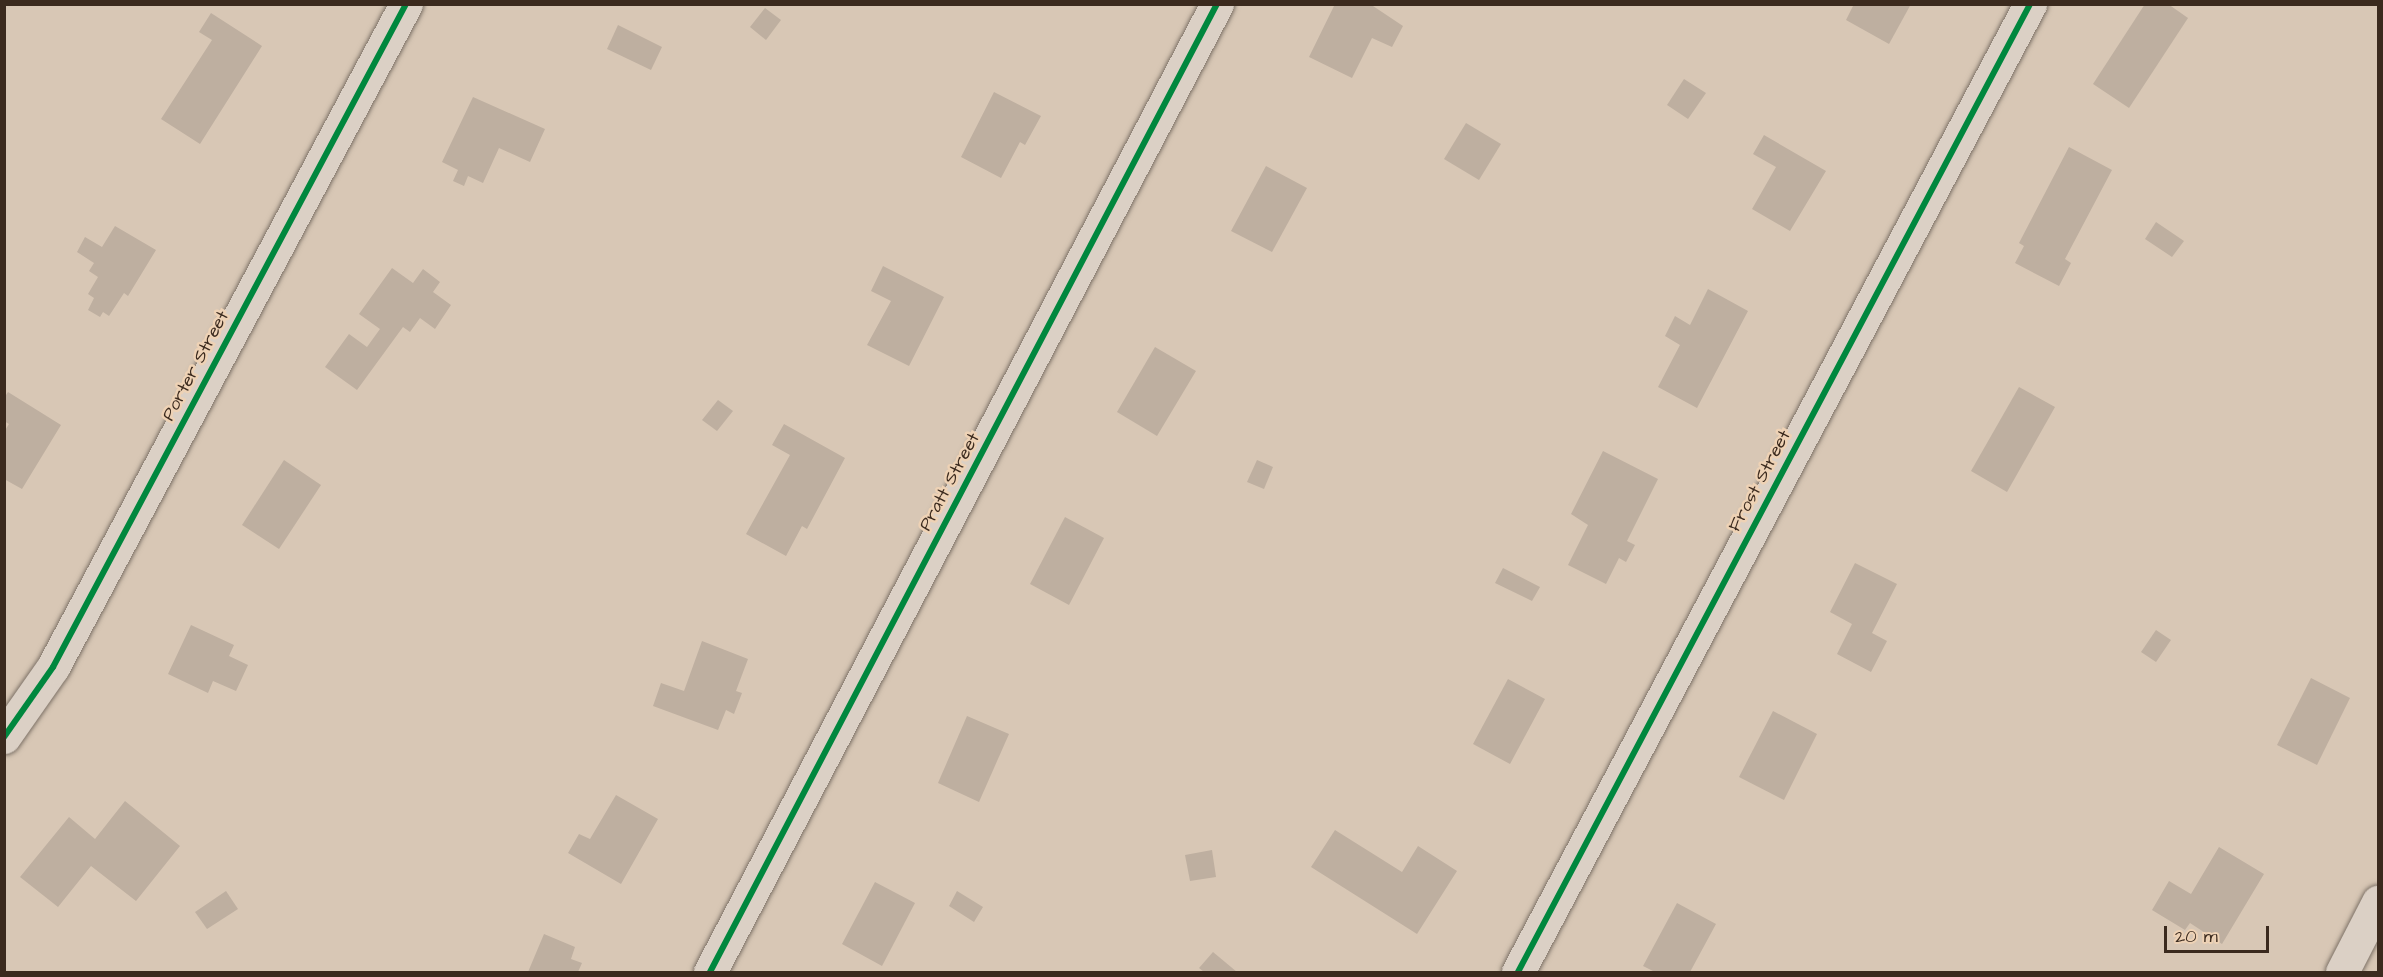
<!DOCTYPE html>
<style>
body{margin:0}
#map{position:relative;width:2383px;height:977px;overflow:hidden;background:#d8c7b5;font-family:"Architects Daughter",sans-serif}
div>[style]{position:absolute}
.building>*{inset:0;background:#beafa0}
.roads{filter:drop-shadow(0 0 2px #7d7267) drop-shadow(0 0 2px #7d7267)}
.minor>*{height:33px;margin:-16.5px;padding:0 16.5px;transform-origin:16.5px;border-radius:16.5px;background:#dbd0c5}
.cycleway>*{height:6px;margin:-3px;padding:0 3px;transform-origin:3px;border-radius:3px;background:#00873e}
span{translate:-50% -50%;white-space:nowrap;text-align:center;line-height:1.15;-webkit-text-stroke:5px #eed2b5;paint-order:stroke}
.street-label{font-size:18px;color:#3b2a1e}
.frame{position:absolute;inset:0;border:6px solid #3b2a1e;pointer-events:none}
.scale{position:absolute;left:2164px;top:926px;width:105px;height:27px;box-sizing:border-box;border:3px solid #3b2a1e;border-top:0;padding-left:8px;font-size:18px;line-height:21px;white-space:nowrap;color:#3b2a1e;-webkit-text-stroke:4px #eed2b5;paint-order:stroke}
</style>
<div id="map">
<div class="building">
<i style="clip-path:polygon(1335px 4px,1370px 4px,1403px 26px,1392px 47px,1372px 38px,1352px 78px,1309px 57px)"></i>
<i style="clip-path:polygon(1854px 4px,1911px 4px,1889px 44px,1846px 20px)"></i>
<i style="clip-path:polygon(2145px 4px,2168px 4px,2188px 18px,2129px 108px,2093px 84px)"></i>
<i style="clip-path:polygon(765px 8px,781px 20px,766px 40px,750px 27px)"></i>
<i style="clip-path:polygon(211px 13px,262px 46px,200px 144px,161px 119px,212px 40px,199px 32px)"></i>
<i style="clip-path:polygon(618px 25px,662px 47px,651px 70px,607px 49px)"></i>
<i style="clip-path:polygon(1684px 79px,1706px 93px,1688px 119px,1667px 105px)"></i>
<i style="clip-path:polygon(994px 92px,1041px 116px,1025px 145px,1020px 142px,1001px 178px,961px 157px)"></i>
<i style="clip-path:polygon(473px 97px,545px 129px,530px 162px,499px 148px,483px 183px,468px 176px,464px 186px,453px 181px,458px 170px,442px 162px)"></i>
<i style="clip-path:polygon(1466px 123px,1501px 144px,1479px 180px,1444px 159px)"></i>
<i style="clip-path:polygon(1764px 135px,1826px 171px,1790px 231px,1752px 209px,1776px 167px,1753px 154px)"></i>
<i style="clip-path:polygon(2069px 147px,2112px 170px,2065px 259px,2071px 263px,2059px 286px,2015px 263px,2024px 246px,2019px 243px)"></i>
<i style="clip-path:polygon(1266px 166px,1307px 188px,1272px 252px,1231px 231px)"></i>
<i style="clip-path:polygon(2156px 222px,2184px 241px,2172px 257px,2145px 239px)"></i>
<i style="clip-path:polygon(115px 226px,156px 250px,128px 296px,124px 293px,109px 316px,103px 312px,100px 317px,88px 310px,94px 298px,88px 294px,98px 277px,89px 271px,94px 263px,77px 252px,85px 237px,102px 247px)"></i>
<i style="clip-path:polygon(883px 266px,944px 297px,909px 366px,867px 345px,891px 301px,871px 291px)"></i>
<i style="clip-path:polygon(392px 268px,413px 283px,423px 269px,440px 282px,433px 292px,451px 305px,435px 329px,420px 318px,410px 332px,403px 327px,357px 390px,325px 367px,349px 334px,367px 347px,380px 329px,359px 314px)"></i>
<i style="clip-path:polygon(1708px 289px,1748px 311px,1697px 408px,1658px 387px,1680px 345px,1665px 336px,1675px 316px,1690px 325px)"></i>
<i style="clip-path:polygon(1155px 347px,1196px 371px,1157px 436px,1117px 412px)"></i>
<i style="clip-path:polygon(2019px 387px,2055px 407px,2007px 492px,1971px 471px)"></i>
<i style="clip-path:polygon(8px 392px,61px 425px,22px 489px,4px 479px,4px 432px,9px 424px,4px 421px,4px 398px)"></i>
<i style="clip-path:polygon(718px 400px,733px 411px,717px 431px,702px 420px)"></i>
<i style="clip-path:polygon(784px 424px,845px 458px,807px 529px,802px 526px,786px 556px,746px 534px,790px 455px,772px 445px)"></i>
<i style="clip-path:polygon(1603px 451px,1658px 479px,1627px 541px,1635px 545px,1626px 562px,1619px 558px,1606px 584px,1568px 565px,1588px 525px,1571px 514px)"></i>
<i style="clip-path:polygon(284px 460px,321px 485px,279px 549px,242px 525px)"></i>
<i style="clip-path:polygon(1257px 460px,1273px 467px,1264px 489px,1247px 482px)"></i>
<i style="clip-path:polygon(1065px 517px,1104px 538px,1069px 605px,1030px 584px)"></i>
<i style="clip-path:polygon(1855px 563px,1897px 584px,1872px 633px,1887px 641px,1871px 672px,1837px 654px,1852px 624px,1830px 612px)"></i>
<i style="clip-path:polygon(1503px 568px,1540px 587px,1532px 601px,1495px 583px)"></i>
<i style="clip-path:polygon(191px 625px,234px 645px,229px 656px,248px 665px,236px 691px,213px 681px,208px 693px,168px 674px)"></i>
<i style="clip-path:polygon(2156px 630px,2171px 640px,2156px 662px,2141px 652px)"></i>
<i style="clip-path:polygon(702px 641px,748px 659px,736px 691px,742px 693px,734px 714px,726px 710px,718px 730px,653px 706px,661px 683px,684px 691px)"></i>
<i style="clip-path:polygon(2311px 678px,2350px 698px,2317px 765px,2277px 745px)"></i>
<i style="clip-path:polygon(1508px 679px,1545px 699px,1510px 764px,1473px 744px)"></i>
<i style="clip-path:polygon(1773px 711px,1817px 734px,1784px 800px,1739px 777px)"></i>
<i style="clip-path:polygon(967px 716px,1009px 734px,979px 802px,938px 783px)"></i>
<i style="clip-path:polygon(616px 795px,658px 819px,621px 884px,568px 853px,579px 834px,590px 839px)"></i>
<i style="clip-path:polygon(125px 801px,180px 846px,136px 901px,91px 866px,58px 907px,20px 877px,69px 817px,95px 839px)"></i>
<i style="clip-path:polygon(1335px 830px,1402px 872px,1418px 846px,1457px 871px,1417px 934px,1311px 867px)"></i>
<i style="clip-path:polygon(2219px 847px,2264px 874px,2222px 944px,2190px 923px,2185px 930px,2152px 910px,2169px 881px,2191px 894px)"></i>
<i style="clip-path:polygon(1212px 850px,1216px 877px,1190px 881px,1185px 855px)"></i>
<i style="clip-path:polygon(875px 882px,915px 903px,882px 966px,842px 944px)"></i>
<i style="clip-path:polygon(226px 891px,238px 909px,207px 929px,195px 912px)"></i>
<i style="clip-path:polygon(957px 891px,983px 907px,974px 922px,949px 906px)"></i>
<i style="clip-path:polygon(1677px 903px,1716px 924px,1690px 972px,1655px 972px,1643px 966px)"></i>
<i style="clip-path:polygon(544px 934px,575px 947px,571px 959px,582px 963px,578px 972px,528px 972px)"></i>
<i style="clip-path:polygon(1213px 952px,1237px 972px,1204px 972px,1199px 968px)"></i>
</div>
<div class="roads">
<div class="minor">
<i style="left:4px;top:737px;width:85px;rotate:-55deg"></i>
<i style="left:53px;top:667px;width:751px;rotate:-61.97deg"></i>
<i style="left:710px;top:972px;width:1093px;rotate:-62.36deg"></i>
<i style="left:1518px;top:972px;width:1095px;rotate:-62.12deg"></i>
<i style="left:2342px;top:972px;width:79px;rotate:-62.8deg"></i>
</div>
</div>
<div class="cycleway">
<i style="left:4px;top:737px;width:85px;rotate:-55deg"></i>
<i style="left:53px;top:667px;width:751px;rotate:-61.97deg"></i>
<i style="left:710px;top:972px;width:1093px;rotate:-62.36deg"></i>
<i style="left:1518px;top:972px;width:1095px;rotate:-62.12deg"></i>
</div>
<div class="street-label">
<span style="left:196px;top:366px;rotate:-62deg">Porter Street</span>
<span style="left:1760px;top:481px;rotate:-62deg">Frost Street</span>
<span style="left:950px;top:482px;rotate:-62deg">Pratt Street</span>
</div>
<div class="frame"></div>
<div class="scale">20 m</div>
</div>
